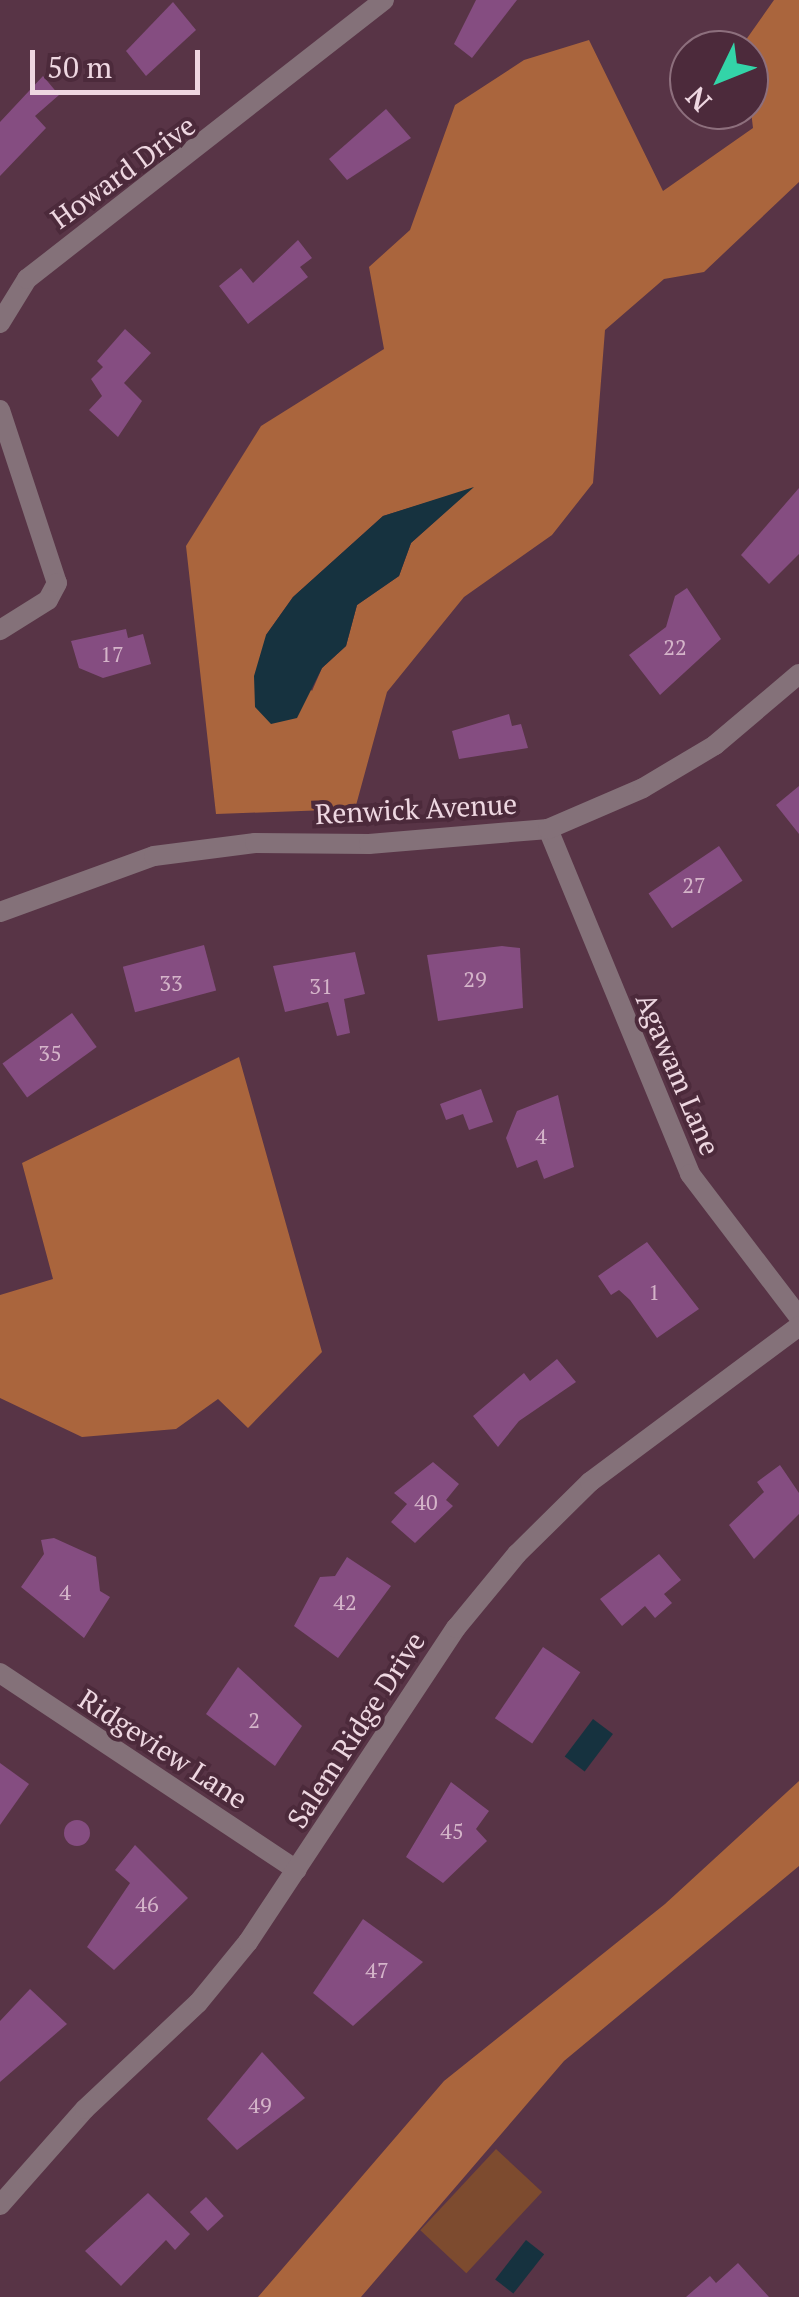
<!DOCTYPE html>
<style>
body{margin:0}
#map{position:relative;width:799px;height:2297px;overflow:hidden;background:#583446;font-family:"PT Serif",serif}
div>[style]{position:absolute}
.green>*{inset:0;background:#7d4b2f;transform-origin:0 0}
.forest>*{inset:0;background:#aa653d}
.water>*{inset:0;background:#16323f;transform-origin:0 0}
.building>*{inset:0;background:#854d81;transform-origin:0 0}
.round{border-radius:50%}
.street>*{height:20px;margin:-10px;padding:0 10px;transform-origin:10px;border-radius:10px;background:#847179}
span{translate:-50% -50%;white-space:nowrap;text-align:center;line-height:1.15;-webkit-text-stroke:8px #4c2a3b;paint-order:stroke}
.number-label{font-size:22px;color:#d4b4c9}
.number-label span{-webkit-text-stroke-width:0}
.street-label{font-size:28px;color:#eed7e1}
.north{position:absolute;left:669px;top:30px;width:100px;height:100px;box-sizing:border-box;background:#4c2a3b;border:2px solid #8d6f7d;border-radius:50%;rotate:227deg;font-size:28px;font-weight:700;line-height:40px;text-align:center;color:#eed7e1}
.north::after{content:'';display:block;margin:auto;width:35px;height:45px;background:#33d4a8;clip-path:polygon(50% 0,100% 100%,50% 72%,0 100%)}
.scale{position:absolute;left:30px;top:50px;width:170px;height:45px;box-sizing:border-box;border:5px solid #eed7e1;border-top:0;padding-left:12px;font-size:30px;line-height:35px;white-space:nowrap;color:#eed7e1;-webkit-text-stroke:8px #4c2a3b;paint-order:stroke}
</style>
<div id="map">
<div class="green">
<i style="left:496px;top:2149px;width:63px;height:111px;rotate:43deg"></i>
</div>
<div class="forest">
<i style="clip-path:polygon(evenodd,774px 0,799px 0,799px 182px,704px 272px,664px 279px,605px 330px,593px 483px,552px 535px,464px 597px,387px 692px,355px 809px,216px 814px,186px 546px,261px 426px,384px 349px,369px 267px,410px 230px,455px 105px,524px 60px,589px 40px,663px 191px,753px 128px,743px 44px,774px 0,471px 489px,411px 543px,399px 576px,357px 605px,346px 646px,322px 668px,312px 691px,266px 635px,293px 597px,383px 516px,471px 489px)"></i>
<i style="clip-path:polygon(239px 1057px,322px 1352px,248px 1428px,218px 1399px,176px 1429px,82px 1437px,0 1398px,0 1295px,53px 1279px,22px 1163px)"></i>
<i style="clip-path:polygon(799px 1781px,799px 1866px,564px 2061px,361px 2297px,258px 2297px,444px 2081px,665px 1904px)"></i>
</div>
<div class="water">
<i style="clip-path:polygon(474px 487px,411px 543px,399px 576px,357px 605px,346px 646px,322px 668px,297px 718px,271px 724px,255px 707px,254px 676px,266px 635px,293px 597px,383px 516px)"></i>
<i style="left:593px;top:1719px;width:25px;height:47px;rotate:37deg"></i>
<i style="left:526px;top:2240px;width:23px;height:50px;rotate:38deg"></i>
</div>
<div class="building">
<i style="clip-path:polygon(476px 0,517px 0,472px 58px,454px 44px)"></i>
<i style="clip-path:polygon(173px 2px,196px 30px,146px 76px,126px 51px)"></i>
<i style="clip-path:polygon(43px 76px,59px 95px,35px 116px,46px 128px,0 176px,0 122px)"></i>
<i style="clip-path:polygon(386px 109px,411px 138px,347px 180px,329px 159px)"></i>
<i style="clip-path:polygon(298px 240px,312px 258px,300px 267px,308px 277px,248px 324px,219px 286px,241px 268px,253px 283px)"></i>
<i style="clip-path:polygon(125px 329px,151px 353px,124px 383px,142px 401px,118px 437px,89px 410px,102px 396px,91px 379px,103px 367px,97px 361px)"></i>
<i style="clip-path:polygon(799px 488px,799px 554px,769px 584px,741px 555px)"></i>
<i style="clip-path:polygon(687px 588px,721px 639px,660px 695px,629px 655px,666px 627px,675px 596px)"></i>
<i style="clip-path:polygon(126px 629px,128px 638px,143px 634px,151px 664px,103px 678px,79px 668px,71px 641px)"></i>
<i style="clip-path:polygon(509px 714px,512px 726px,521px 724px,528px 748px,459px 759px,452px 731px)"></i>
<i style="clip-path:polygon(799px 786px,799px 834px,776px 805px)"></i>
<i style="left:719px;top:846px;width:42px;height:85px;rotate:56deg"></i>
<i style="left:204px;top:945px;width:47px;height:84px;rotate:75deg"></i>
<i style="clip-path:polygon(502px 946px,520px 948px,523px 1008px,438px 1021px,427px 955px)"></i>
<i style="clip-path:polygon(355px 952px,365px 994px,344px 999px,350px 1033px,337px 1036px,328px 1002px,285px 1012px,273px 966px)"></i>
<i style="left:72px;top:1013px;width:42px;height:86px;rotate:54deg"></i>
<i style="clip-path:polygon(481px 1089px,493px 1122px,469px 1130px,463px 1114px,446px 1120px,440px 1104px)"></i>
<i style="clip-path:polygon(558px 1095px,574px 1167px,544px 1179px,537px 1160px,517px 1168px,506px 1138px,517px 1111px)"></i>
<i style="clip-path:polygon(647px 1242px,699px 1309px,657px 1338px,630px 1300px,619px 1290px,611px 1295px,598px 1276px)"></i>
<i style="clip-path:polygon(557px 1359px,576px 1382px,519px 1421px,498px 1447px,473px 1416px,524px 1373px,530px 1381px)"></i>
<i style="clip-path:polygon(433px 1462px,459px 1484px,446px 1500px,453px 1506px,415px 1543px,391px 1522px,407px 1504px,394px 1493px)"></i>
<i style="clip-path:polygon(780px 1465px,799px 1493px,799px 1514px,754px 1559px,729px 1525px,764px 1492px,757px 1482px)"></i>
<i style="clip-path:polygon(54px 1538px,96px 1557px,100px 1591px,110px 1597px,84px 1638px,21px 1587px,44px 1554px,41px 1540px)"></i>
<i style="clip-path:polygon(659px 1554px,681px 1580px,664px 1594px,672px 1603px,655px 1618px,645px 1606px,622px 1626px,600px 1599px)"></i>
<i style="clip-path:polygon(347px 1557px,391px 1586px,338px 1658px,294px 1626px,320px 1577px,335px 1576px)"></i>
<i style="left:543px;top:1647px;width:45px;height:86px;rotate:34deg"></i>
<i style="clip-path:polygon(238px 1667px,302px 1726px,275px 1766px,206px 1714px)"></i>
<i style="clip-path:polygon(0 1763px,29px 1784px,0 1825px)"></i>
<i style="clip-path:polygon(451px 1782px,489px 1811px,476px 1829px,487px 1841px,443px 1883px,406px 1857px)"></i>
<i class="round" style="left:64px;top:1820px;width:26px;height:26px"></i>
<i style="clip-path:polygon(135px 1845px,188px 1898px,114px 1970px,87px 1947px,130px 1883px,115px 1870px)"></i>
<i style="clip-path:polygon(363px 1919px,423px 1962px,353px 2026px,313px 1993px)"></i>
<i style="clip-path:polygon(30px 1989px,67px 2024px,0 2082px,0 2021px)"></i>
<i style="clip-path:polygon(262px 2052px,305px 2098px,237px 2150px,207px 2119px)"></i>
<i style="clip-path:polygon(148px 2193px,190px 2234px,175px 2250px,166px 2240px,121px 2286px,85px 2251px)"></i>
<i style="left:206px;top:2197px;width:26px;height:22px;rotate:47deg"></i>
<i style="clip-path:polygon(738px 2263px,769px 2297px,686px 2297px,710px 2276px,716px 2283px)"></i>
</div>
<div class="street">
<i style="left:0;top:323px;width:52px;rotate:-58.5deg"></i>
<i style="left:27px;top:279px;width:453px;rotate:-38deg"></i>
<i style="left:0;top:410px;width:182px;rotate:71.8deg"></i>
<i style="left:57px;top:583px;width:19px;rotate:118deg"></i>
<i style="left:48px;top:600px;width:57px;rotate:148deg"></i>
<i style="left:548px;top:829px;width:373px;rotate:67.6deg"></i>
<i style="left:690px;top:1174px;width:180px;rotate:52.7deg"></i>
<i style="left:0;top:912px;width:164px;rotate:-20deg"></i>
<i style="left:154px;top:856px;width:102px;rotate:-7.3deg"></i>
<i style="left:255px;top:843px;width:114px;rotate:0.5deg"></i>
<i style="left:369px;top:844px;width:180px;rotate:-4.8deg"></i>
<i style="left:548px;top:829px;width:103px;rotate:-23.3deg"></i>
<i style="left:643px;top:788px;width:84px;rotate:-30.8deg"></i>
<i style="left:715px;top:745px;width:110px;rotate:-40.2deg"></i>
<i style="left:0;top:1673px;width:356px;rotate:33.6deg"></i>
<i style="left:0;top:2205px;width:128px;rotate:-48.5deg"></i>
<i style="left:85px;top:2109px;width:155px;rotate:-43.2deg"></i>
<i style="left:198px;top:2003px;width:79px;rotate:-50.7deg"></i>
<i style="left:248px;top:1942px;width:377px;rotate:-56.5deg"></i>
<i style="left:456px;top:1628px;width:96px;rotate:-50.5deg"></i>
<i style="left:517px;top:1554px;width:103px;rotate:-44.6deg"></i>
<i style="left:590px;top:1482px;width:261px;rotate:-36.7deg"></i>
</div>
<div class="number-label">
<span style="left:675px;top:647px">22</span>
<span style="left:112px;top:654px">17</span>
<span style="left:694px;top:885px">27</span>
<span style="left:475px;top:979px">29</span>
<span style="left:171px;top:983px">33</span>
<span style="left:321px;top:986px">31</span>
<span style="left:50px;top:1053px">35</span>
<span style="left:541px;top:1136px">4</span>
<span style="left:654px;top:1292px">1</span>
<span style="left:426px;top:1502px">40</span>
<span style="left:65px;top:1592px">4</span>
<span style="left:345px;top:1602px">42</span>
<span style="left:254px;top:1720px">2</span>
<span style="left:452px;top:1831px">45</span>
<span style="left:147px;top:1904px">46</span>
<span style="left:377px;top:1970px">47</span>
<span style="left:260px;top:2105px">49</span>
</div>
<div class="street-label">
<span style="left:123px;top:172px;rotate:-36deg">Howard Drive</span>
<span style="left:416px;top:809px;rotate:-3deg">Renwick Avenue</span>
<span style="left:678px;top:1074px;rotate:67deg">Agawam Lane</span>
<span style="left:356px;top:1730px;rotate:-57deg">Salem Ridge Drive</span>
<span style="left:163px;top:1749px;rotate:33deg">Ridgeview Lane</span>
</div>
<div class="north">N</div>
<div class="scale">50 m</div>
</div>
